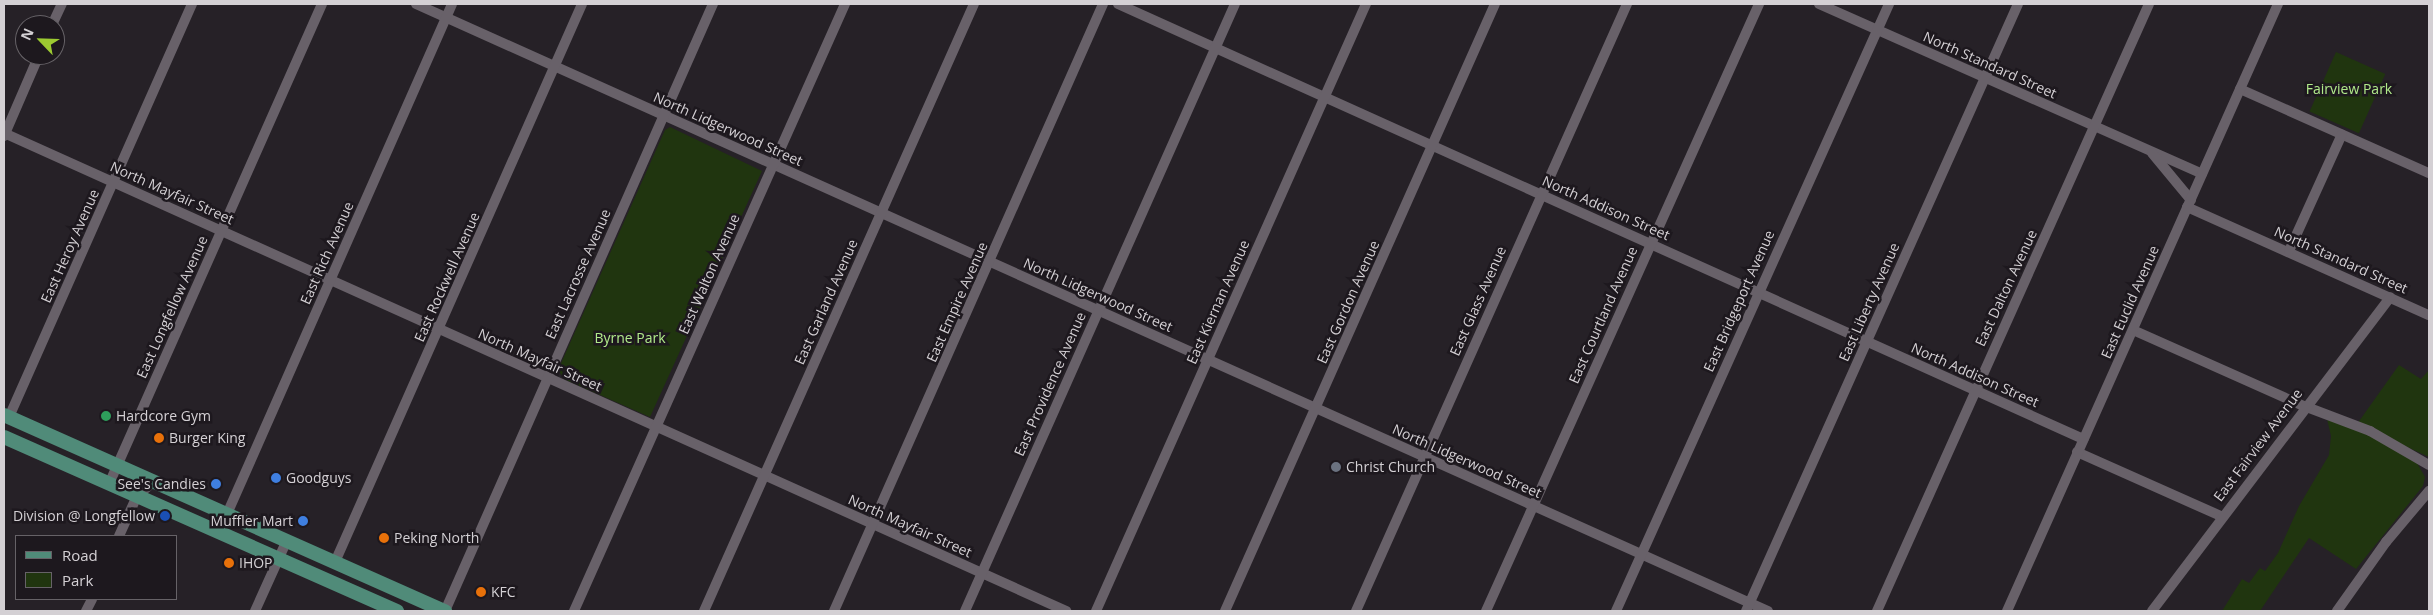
<!DOCTYPE html>
<style>
body{margin:0}
#map{position:relative;width:2433px;height:615px;overflow:hidden;background:#262127;font-family:"Open Sans",sans-serif}
div>[style]{position:absolute}
.green>*{inset:0;background:#20350f;transform-origin:0 0}
.minor>*{height:10px;margin:-5px;padding:0 5px;transform-origin:5px;border-radius:5px;background:#686169}
.major>*{height:14px;margin:-7px;padding:0 7px;transform-origin:7px;border-radius:7px;background:#508b79}
.dots>*{width:14px;height:14px;translate:-50% -50%;box-sizing:border-box;border:2px solid #1d181e;border-radius:50%}
span{translate:-50% -50%;white-space:nowrap;text-align:center;line-height:1.15;-webkit-text-stroke:5px #1d181e;paint-order:stroke}
.street-label{font-size:14px;color:#d4d0d4}
.park-label{font-size:14px;color:#b1ea8b}
.poi-label{font-size:14px;color:#d4d0d4}
.left{translate:0 -50%;text-align:left}
.right{translate:-100% -50%;text-align:right}
.frame{position:absolute;inset:0;border:5px solid #d4d0d4;pointer-events:none}
.legend{position:absolute;left:15px;top:535px;width:162px;height:65px;box-sizing:border-box;background:#1d181e;border:1px solid #666267;margin:0;padding:6px 9px;list-style:none;font-size:15px;color:#d4d0d4}
.legend li{display:flex;align-items:center;gap:10px;height:25px}
.legend b{width:25px;border:1px solid #666267}
.north{position:absolute;left:15px;top:15px;width:50px;height:50px;box-sizing:border-box;background:#1d181e;border:1px solid #666267;border-radius:50%;rotate:294deg;font-size:14px;font-weight:700;line-height:20px;text-align:center;color:#d4d0d4}
.north::after{content:'';display:block;margin:auto;width:18px;height:22px;background:#9cca31;clip-path:polygon(50% 0,100% 100%,50% 72%,0 100%)}
</style>
<div id="map">
<div class="green">
<i style="left:2336px;top:52px;width:54px;height:65px;rotate:24deg"></i>
<i style="clip-path:polygon(670px 127px,762px 171px,650px 417px,564px 379px,558px 370px,665px 130px)"></i>
<i style="clip-path:polygon(2399px 365px,2421px 379px,2429px 370px,2429px 457px,2357px 424px)"></i>
<i style="clip-path:polygon(2327px 419px,2351px 424px,2417px 463px,2425px 477px,2423px 486px,2356px 569px,2309px 538px,2260px 611px,2222px 611px,2242px 579px,2249px 583px,2260px 568px,2265px 571px,2278px 553px,2299px 506px,2329px 455px,2331px 436px)"></i>
</div>
<div class="minor">
<i style="left:416px;top:4px;width:1482px;rotate:24.18deg"></i>
<i style="left:1118px;top:4px;width:1059px;rotate:24.26deg"></i>
<i style="left:1819px;top:4px;width:419px;rotate:23.9deg"></i>
<i style="left:52px;top:25px;width:23px;rotate:-65deg"></i>
<i style="left:2240px;top:89px;width:207px;rotate:24deg"></i>
<i style="left:4px;top:133px;width:1165px;rotate:24.23deg"></i>
<i style="left:4px;top:136px;width:88px;rotate:-66.6deg"></i>
<i style="left:2152px;top:153px;width:61px;rotate:50.3deg"></i>
<i style="left:2187px;top:207px;width:265px;rotate:24.1deg"></i>
<i style="left:2289px;top:251px;width:128px;rotate:-65.6deg"></i>
<i style="left:2133px;top:330px;width:187px;rotate:24deg"></i>
<i style="left:2304px;top:406px;width:71px;rotate:20.7deg"></i>
<i style="left:2370px;top:431px;width:68px;rotate:30deg"></i>
<i style="left:9px;top:417px;width:452px;rotate:-66.1deg"></i>
<i style="left:2077px;top:452px;width:158px;rotate:24deg"></i>
<i style="left:109px;top:484px;width:525px;rotate:-66.07deg"></i>
<i style="left:227px;top:514px;width:557px;rotate:-66.19deg"></i>
<i style="left:119px;top:536px;width:44px;rotate:-65.8deg"></i>
<i style="left:137px;top:496px;width:23px;rotate:-41deg"></i>
<i style="left:335px;top:562px;width:610px;rotate:-66.12deg"></i>
<i style="left:86px;top:611px;width:13px;rotate:-63deg"></i>
<i style="left:255px;top:611px;width:78px;rotate:-65.7deg"></i>
<i style="left:445px;top:611px;width:664px;rotate:-66.18deg"></i>
<i style="left:574px;top:611px;width:665px;rotate:-65.94deg"></i>
<i style="left:704px;top:611px;width:664px;rotate:-66.02deg"></i>
<i style="left:834px;top:611px;width:664px;rotate:-66.1deg"></i>
<i style="left:965px;top:611px;width:664px;rotate:-66.02deg"></i>
<i style="left:1096px;top:611px;width:664px;rotate:-66.02deg"></i>
<i style="left:1225px;top:611px;width:664px;rotate:-66.02deg"></i>
<i style="left:1356px;top:611px;width:665px;rotate:-65.94deg"></i>
<i style="left:1486px;top:611px;width:666px;rotate:-65.78deg"></i>
<i style="left:1616px;top:611px;width:666px;rotate:-65.78deg"></i>
<i style="left:1746px;top:611px;width:665px;rotate:-65.86deg"></i>
<i style="left:1877px;top:611px;width:665px;rotate:-65.86deg"></i>
<i style="left:2007px;top:611px;width:665px;rotate:-65.94deg"></i>
<i style="left:2152px;top:611px;width:394px;rotate:-52.8deg"></i>
<i style="left:2337px;top:611px;width:85px;rotate:-54.6deg"></i>
<i style="left:2386px;top:542px;width:67px;rotate:-49.9deg"></i>
</div>
<div class="major">
<i style="left:4px;top:415px;width:483px;rotate:24deg"></i>
<i style="left:4px;top:437px;width:430px;rotate:23.9deg"></i>
</div>
<div class="dots">
<i style="left:106px;top:416px;background:#2e9e5b"></i>
<i style="left:159px;top:438px;background:#e8710a"></i>
<i style="left:1336px;top:467px;background:#6b7280"></i>
<i style="left:276px;top:478px;background:#3f7fe0"></i>
<i style="left:216px;top:484px;background:#3f7fe0"></i>
<i style="left:165px;top:516px;background:#1a4fb4"></i>
<i style="left:303px;top:521px;background:#3f7fe0"></i>
<i style="left:384px;top:538px;background:#e8710a"></i>
<i style="left:229px;top:563px;background:#e8710a"></i>
<i style="left:481px;top:592px;background:#e8710a"></i>
</div>
<div class="street-label">
<span style="left:1990px;top:65px;rotate:24deg">North Standard Street</span>
<span style="left:728px;top:129px;rotate:24deg">North Lidgerwood Street</span>
<span style="left:172px;top:193px;rotate:24deg">North Mayfair Street</span>
<span style="left:1606px;top:208px;rotate:24deg">North Addison Street</span>
<span style="left:70px;top:246px;rotate:-66deg">East Heroy Avenue</span>
<span style="left:327px;top:253px;rotate:-66deg">East Rich Avenue</span>
<span style="left:2341px;top:260px;rotate:24deg">North Standard Street</span>
<span style="left:578px;top:274px;rotate:-66deg">East Lacrosse Avenue</span>
<span style="left:709px;top:274px;rotate:-66deg">East Walton Avenue</span>
<span style="left:447px;top:277px;rotate:-66deg">East Rockwell Avenue</span>
<span style="left:2006px;top:288px;rotate:-65deg">East Dalton Avenue</span>
<span style="left:1098px;top:295px;rotate:24deg">North Lidgerwood Street</span>
<span style="left:1478px;top:301px;rotate:-66deg">East Glass Avenue</span>
<span style="left:1739px;top:301px;rotate:-66deg">East Bridgeport Avenue</span>
<span style="left:826px;top:302px;rotate:-66deg">East Garland Avenue</span>
<span style="left:957px;top:302px;rotate:-66deg">East Empire Avenue</span>
<span style="left:1218px;top:302px;rotate:-66deg">East Kiernan Avenue</span>
<span style="left:1348px;top:302px;rotate:-66deg">East Gordon Avenue</span>
<span style="left:1869px;top:302px;rotate:-66deg">East Liberty Avenue</span>
<span style="left:2130px;top:302px;rotate:-66deg">East Euclid Avenue</span>
<span style="left:172px;top:307px;rotate:-66deg">East Longfellow Avenue</span>
<span style="left:1603px;top:315px;rotate:-66deg">East Courtland Avenue</span>
<span style="left:540px;top:360px;rotate:24deg">North Mayfair Street</span>
<span style="left:1975px;top:375px;rotate:24deg">North Addison Street</span>
<span style="left:1050px;top:384px;rotate:-66deg">East Providence Avenue</span>
<span style="left:2258px;top:445px;rotate:-53deg">East Fairview Avenue</span>
<span style="left:1467px;top:461px;rotate:24deg">North Lidgerwood Street</span>
<span style="left:910px;top:526px;rotate:24deg">North Mayfair Street</span>
</div>
<div class="park-label">
<span style="left:2349px;top:89px">Fairview Park</span>
<span style="left:630px;top:338px">Byrne Park</span>
</div>
<div class="poi-label">
<span class="left" style="left:116px;top:416px">Hardcore Gym</span>
<span class="left" style="left:169px;top:438px">Burger King</span>
<span class="left" style="left:1346px;top:467px">Christ Church</span>
<span class="left" style="left:286px;top:478px">Goodguys</span>
<span class="right" style="left:206px;top:484px">See's Candies</span>
<span class="right" style="left:155px;top:516px">Division @ Longfellow</span>
<span class="right" style="left:293px;top:521px">Muffler Mart</span>
<span class="left" style="left:394px;top:538px">Peking North</span>
<span class="left" style="left:239px;top:563px">IHOP</span>
<span class="left" style="left:491px;top:592px">KFC</span>
</div>
<div class="frame"></div>
<ul class="legend">
<li><b style="height:6px;background:#508b79"></b>Road</li>
<li><b style="height:14px;background:#20350f"></b>Park</li>
</ul>
<div class="north">N</div>
</div>
